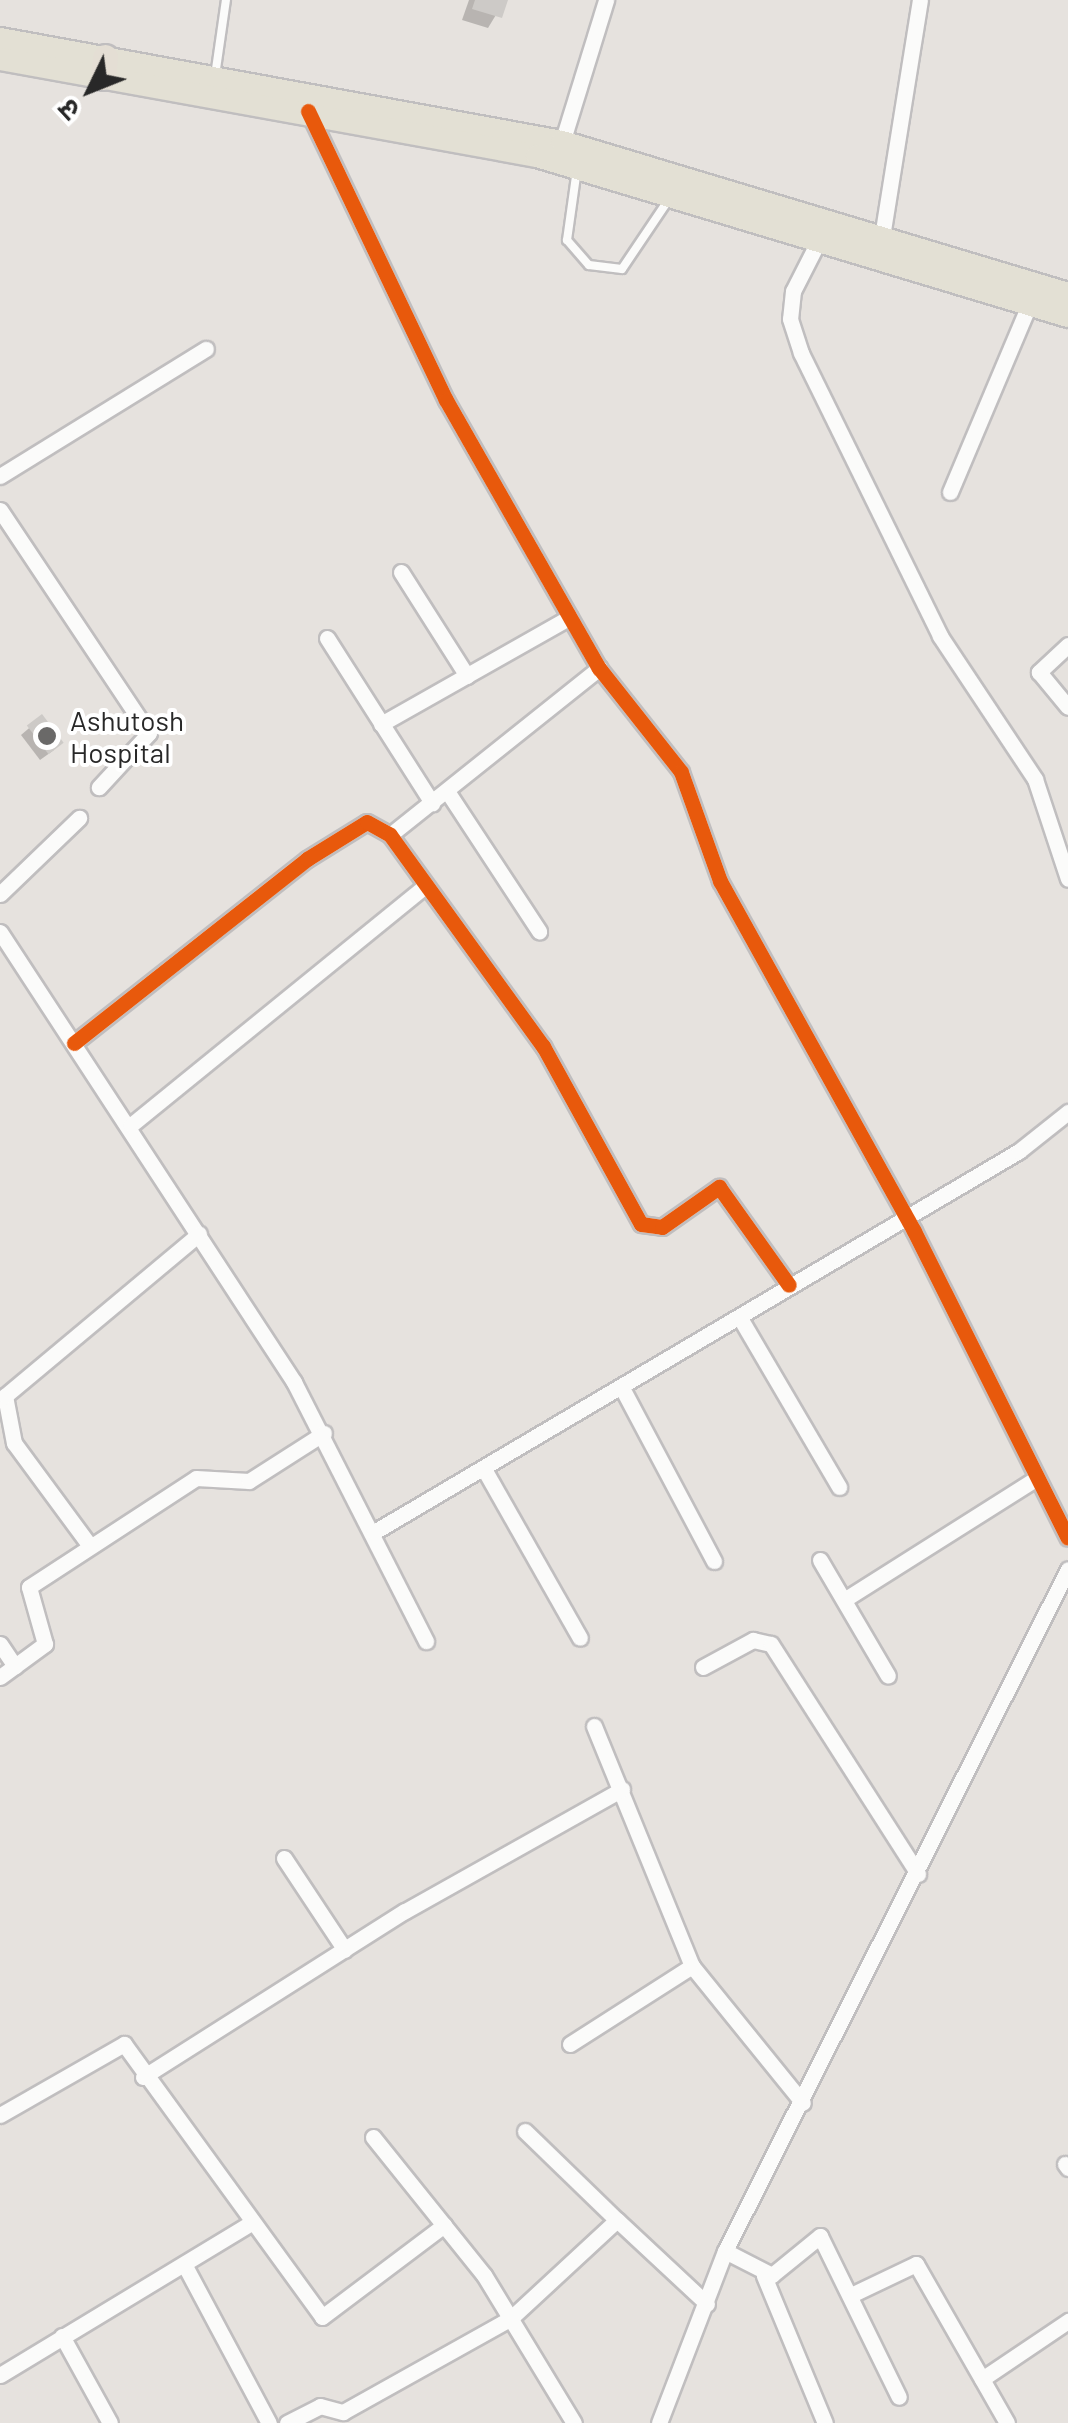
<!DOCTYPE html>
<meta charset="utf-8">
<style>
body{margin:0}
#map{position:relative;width:1068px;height:2423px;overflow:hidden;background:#e6e2de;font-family:Barlow,"Noto Sans Devanagari",sans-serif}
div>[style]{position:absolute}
.shadow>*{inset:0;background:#0003}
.building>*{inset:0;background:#cdcac7;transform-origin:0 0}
.roads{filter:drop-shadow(2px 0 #c0bebf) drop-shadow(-2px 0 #c0bebf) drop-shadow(0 2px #c0bebf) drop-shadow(0 -2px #c0bebf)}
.service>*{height:8px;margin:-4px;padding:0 4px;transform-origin:4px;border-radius:4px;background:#fbfbfa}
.minor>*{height:15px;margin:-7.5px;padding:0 7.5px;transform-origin:7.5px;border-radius:7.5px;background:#fbfbfa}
.primary>*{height:22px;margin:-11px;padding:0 11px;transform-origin:11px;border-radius:11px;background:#e3e0d4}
.trunk>*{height:25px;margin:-12.5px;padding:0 12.5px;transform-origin:12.5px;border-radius:12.5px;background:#e4ded4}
.cycleway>*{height:15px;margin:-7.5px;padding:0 7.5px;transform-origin:7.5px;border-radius:7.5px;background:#e8590c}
.dots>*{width:28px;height:28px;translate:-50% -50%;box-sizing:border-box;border:5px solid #fff;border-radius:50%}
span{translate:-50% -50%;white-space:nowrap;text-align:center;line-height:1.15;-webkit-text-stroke:8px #fff;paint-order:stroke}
.poi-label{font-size:28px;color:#282828}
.left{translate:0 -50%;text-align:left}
.north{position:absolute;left:40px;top:40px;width:100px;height:100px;-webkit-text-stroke:8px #fff;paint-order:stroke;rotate:227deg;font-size:28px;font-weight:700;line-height:40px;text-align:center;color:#282828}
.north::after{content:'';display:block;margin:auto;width:35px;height:45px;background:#282828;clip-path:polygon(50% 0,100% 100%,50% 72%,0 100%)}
</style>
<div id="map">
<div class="shadow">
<i style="clip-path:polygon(469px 0,505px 0,488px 28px,462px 20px)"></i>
<i style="clip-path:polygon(41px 718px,54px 750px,40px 760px,21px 735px)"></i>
</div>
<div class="building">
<i style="clip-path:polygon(475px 0,508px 0,502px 18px,472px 9px)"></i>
<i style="left:42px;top:714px;width:36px;height:19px;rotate:53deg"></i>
</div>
<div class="roads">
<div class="service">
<i style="left:215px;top:76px;width:77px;rotate:-81.8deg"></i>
<i style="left:577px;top:169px;width:72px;rotate:98deg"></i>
<i style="left:567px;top:240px;width:33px;rotate:49deg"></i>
<i style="left:589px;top:265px;width:33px;rotate:7deg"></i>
<i style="left:622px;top:269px;width:84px;rotate:-56.1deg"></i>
</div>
<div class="minor">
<i style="left:308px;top:111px;width:320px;rotate:64.5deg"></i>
<i style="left:446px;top:400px;width:309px;rotate:60.3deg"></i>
<i style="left:599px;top:668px;width:132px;rotate:51.7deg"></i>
<i style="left:681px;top:772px;width:116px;rotate:70.3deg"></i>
<i style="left:720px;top:881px;width:400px;rotate:61deg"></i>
<i style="left:914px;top:1231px;width:343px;rotate:63.4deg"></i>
<i style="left:560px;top:149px;width:156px;rotate:-72.8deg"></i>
<i style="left:819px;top:240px;width:57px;rotate:117deg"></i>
<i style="left:793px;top:291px;width:28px;rotate:96deg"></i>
<i style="left:790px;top:319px;width:36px;rotate:72deg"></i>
<i style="left:801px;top:353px;width:315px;rotate:63.8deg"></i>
<i style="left:940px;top:636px;width:172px;rotate:56.4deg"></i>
<i style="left:1035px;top:779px;width:105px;rotate:71.7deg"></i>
<i style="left:881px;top:243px;width:246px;rotate:-80.9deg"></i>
<i style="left:0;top:476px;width:242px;rotate:-31.7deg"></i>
<i style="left:950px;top:492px;width:205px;rotate:-67.1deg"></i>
<i style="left:0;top:510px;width:268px;rotate:56.3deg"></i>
<i style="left:149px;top:733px;width:74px;rotate:132.8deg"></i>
<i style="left:401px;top:572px;width:123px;rotate:57.6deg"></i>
<i style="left:327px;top:638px;width:196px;rotate:57.5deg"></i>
<i style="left:1068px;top:645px;width:40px;rotate:137deg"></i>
<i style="left:1039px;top:672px;width:45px;rotate:50.4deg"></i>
<i style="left:381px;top:724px;width:217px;rotate:-29.5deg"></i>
<i style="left:447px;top:791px;width:168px;rotate:56.7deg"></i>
<i style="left:390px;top:835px;width:268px;rotate:-38.6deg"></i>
<i style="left:0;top:894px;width:110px;rotate:-43.9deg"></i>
<i style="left:0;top:932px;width:538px;rotate:56.84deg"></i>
<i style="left:294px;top:1382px;width:291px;rotate:63deg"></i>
<i style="left:74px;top:1043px;width:297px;rotate:-38.3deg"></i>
<i style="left:307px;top:859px;width:70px;rotate:-31.7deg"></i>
<i style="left:367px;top:822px;width:26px;rotate:29deg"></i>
<i style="left:390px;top:835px;width:261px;rotate:54.1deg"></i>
<i style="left:543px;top:1046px;width:203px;rotate:61.2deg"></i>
<i style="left:641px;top:1224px;width:21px;rotate:8deg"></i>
<i style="left:662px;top:1227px;width:70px;rotate:-35.1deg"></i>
<i style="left:719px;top:1187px;width:120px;rotate:54.5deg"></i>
<i style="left:131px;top:1125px;width:377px;rotate:-39.1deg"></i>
<i style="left:740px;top:1318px;width:196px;rotate:59.6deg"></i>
<i style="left:622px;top:1388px;width:196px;rotate:62deg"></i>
<i style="left:484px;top:1469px;width:194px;rotate:60.4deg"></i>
<i style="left:374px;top:1532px;width:749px;rotate:-30.57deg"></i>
<i style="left:1019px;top:1151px;width:63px;rotate:-38.5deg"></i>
<i style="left:90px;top:1546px;width:128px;rotate:-126.4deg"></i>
<i style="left:14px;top:1443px;width:48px;rotate:-100.8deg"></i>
<i style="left:5px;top:1396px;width:253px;rotate:-39.9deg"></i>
<i style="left:820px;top:1560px;width:134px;rotate:59.6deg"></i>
<i style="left:847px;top:1598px;width:222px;rotate:-32.3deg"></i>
<i style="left:0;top:1644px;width:27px;rotate:56deg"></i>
<i style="left:703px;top:1667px;width:57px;rotate:-28.4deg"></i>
<i style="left:753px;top:1640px;width:18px;rotate:13deg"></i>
<i style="left:771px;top:1644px;width:273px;rotate:57.4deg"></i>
<i style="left:0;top:1677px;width:56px;rotate:-36.3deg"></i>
<i style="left:45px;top:1644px;width:59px;rotate:-105.7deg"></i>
<i style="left:29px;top:1587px;width:199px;rotate:-33.1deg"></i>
<i style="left:196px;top:1478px;width:53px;rotate:3.2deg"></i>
<i style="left:249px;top:1481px;width:89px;rotate:-32.6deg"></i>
<i style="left:594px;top:1726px;width:259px;rotate:67.8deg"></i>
<i style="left:692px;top:1966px;width:176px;rotate:51deg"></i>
<i style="left:284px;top:1858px;width:110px;rotate:56.5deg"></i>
<i style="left:570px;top:2044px;width:145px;rotate:-32.6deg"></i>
<i style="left:143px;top:2077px;width:310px;rotate:-32.4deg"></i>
<i style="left:405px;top:1911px;width:249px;rotate:-29.3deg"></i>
<i style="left:0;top:2115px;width:143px;rotate:-29.8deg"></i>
<i style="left:124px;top:2044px;width:337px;rotate:54deg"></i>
<i style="left:322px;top:2317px;width:153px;rotate:-37deg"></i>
<i style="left:525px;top:2131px;width:128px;rotate:44.1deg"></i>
<i style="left:373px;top:2137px;width:177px;rotate:51.2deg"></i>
<i style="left:484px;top:2275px;width:173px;rotate:58.7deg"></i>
<i style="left:1065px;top:2164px;width:5px;rotate:53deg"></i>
<i style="left:725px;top:2251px;width:53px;rotate:27.1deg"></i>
<i style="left:772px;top:2275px;width:62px;rotate:-39.1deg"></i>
<i style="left:820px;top:2236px;width:179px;rotate:63.9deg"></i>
<i style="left:184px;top:2264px;width:180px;rotate:61.9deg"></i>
<i style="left:764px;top:2276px;width:159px;rotate:67.5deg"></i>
<i style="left:851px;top:2295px;width:72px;rotate:-25.5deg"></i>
<i style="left:916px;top:2264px;width:183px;rotate:60.2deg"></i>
<i style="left:62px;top:2336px;width:99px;rotate:61.1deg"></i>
<i style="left:0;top:2375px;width:290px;rotate:-31.2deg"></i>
<i style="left:982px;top:2379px;width:104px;rotate:-34deg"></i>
<i style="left:287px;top:2423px;width:37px;rotate:-27deg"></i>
<i style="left:320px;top:2406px;width:24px;rotate:15deg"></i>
<i style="left:343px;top:2412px;width:193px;rotate:-29.2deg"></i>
<i style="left:511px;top:2318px;width:144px;rotate:-42.8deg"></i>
<i style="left:617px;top:2220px;width:123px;rotate:43deg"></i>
<i style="left:659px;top:2423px;width:184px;rotate:-69deg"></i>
<i style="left:725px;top:2251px;width:763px;rotate:-63.3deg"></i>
</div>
<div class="primary">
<i style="left:0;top:39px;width:571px;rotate:10.39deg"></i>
<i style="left:562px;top:142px;width:528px;rotate:16.72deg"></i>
<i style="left:0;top:59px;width:546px;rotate:10.24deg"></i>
<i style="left:537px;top:156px;width:555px;rotate:16.77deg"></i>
</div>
<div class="trunk">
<i style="left:103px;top:77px;width:20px;rotate:-84deg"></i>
</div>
</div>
<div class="cycleway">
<i style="left:308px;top:111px;width:320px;rotate:64.5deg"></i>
<i style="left:446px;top:400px;width:309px;rotate:60.3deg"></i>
<i style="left:599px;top:668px;width:132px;rotate:51.7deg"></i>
<i style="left:681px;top:772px;width:116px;rotate:70.3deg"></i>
<i style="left:720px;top:881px;width:400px;rotate:61deg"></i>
<i style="left:914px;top:1231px;width:343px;rotate:63.4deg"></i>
<i style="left:74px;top:1043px;width:297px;rotate:-38.3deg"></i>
<i style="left:307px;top:859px;width:70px;rotate:-31.7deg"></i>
<i style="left:367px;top:822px;width:26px;rotate:29deg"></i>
<i style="left:390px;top:835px;width:261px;rotate:54.1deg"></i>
<i style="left:543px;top:1046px;width:203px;rotate:61.2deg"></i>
<i style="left:641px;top:1224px;width:21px;rotate:8deg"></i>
<i style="left:662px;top:1227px;width:70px;rotate:-35.1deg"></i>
<i style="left:719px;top:1187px;width:120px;rotate:54.5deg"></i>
</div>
<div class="dots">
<i style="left:47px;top:736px;background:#6a6968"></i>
</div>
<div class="poi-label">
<span class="left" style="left:70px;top:736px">Ashutosh<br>Hospital</span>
</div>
<div class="north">उ</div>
</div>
